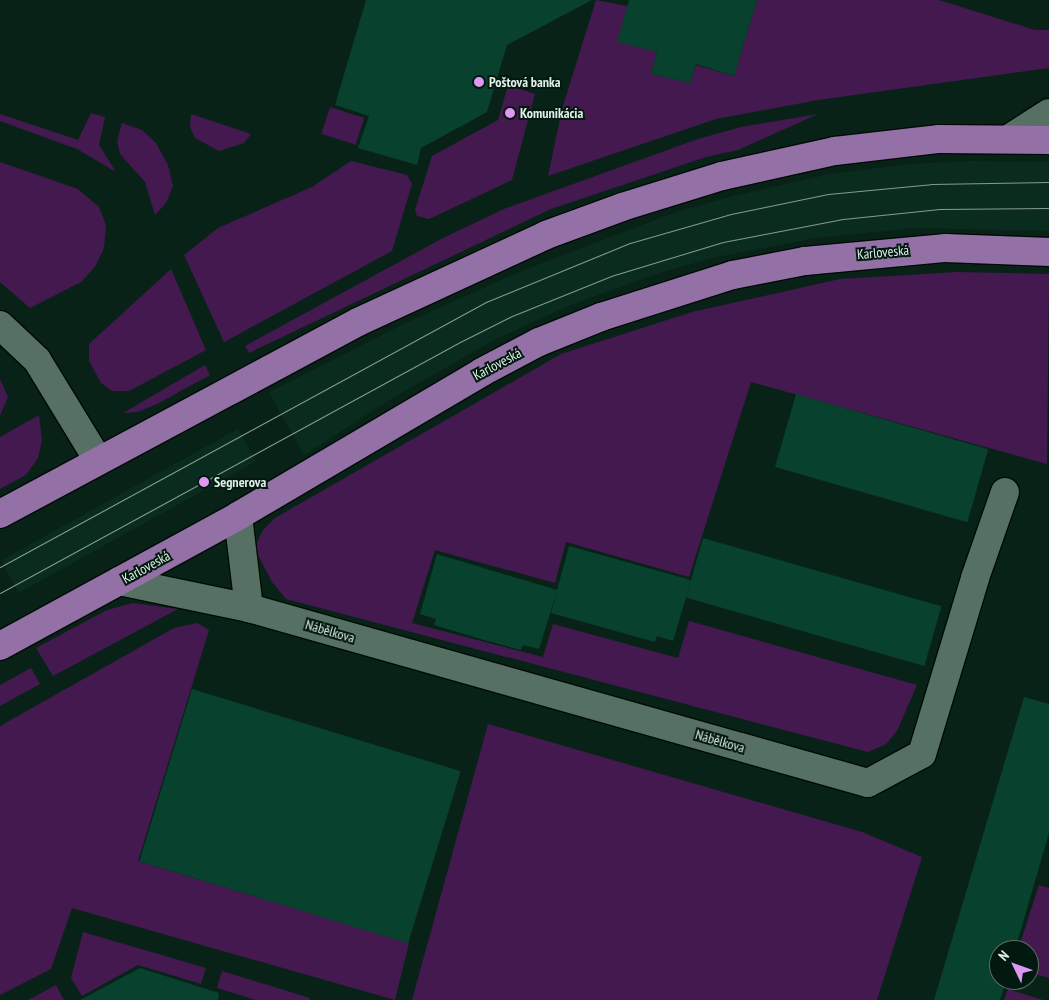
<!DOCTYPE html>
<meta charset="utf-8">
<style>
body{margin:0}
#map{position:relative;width:1049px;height:1000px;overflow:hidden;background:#092218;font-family:"PT Sans Narrow",sans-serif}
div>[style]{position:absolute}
.built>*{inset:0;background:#0a2c1f;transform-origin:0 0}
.green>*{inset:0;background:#43194f;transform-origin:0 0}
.building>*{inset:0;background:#08412d;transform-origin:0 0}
.roads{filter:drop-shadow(1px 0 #000b04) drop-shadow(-1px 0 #000b04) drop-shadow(0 1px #000b04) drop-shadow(0 -1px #000b04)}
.minor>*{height:28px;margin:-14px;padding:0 14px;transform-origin:14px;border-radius:14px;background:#567063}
.major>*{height:28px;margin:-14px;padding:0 14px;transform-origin:14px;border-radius:14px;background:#9370a6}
.tram>*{height:1px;margin:-0.5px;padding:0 0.5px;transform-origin:0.5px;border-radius:0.5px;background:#879a92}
.dots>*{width:14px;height:14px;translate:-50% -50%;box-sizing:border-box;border:2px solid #02190f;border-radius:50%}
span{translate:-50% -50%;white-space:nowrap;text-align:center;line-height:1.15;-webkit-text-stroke:4px #02190f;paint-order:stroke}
.poi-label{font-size:14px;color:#e1efe8;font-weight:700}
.left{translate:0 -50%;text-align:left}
.street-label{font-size:14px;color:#e1efe8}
.north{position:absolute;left:989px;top:940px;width:50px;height:50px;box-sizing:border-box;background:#02190f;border:1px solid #5b6f66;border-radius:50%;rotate:312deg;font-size:14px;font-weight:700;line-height:20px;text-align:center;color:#e1efe8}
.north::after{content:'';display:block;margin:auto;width:18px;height:22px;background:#de98f2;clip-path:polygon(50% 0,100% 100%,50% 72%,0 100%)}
</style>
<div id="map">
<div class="built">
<i style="clip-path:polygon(969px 161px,1049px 162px,1049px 231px,913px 228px,816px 238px,712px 258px,662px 272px,570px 305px,496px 339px,391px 399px,304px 455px,269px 392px,404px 324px,519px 272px,671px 214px,729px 197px,830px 174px,910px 164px)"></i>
<i style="left:238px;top:429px;width:37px;height:271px;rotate:61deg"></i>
</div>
<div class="green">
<i style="clip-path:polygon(596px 0,627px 6px,657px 52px,651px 74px,690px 83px,696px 65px,734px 76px,757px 0,939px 0,1035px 30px,1049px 30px,1049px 68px,818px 100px,716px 119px,548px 176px,562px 109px)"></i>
<i style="clip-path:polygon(508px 85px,535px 94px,512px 180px,429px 219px,417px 216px,415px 210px,432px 156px,498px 120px)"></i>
<i style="left:330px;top:107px;width:36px;height:28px;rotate:18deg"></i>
<i style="clip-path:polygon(91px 113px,105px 117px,99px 145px,116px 172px,77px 149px,0 121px,0 114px,78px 140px)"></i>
<i style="clip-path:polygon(191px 114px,251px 134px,244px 143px,219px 151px,195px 138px,190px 127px)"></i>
<i style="clip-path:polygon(818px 114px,738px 150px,706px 157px,551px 209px,249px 353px,245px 346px,443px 238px,504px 209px,698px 139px,741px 127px)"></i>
<i style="clip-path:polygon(122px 123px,142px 130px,156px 143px,168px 165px,173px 186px,166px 203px,155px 215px,145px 182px,120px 154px,117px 141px)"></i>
<i style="clip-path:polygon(351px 161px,407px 175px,412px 184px,392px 251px,224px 342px,184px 255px,218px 228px,312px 187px)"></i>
<i style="clip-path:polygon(0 162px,78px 189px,99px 207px,106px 225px,104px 248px,95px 267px,81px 282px,30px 308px,0 282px)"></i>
<i style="clip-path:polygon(171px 269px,206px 350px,129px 391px,112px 391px,101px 383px,89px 361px,89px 344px)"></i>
<i style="clip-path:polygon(957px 272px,1049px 274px,1047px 464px,751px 382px,689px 577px,566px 542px,555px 583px,435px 550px,412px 623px,543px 657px,553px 624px,678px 658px,689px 621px,917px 685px,897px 731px,886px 744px,868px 752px,286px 599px,272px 582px,257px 553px,257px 542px,263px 530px,275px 518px,561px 354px,692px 312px,840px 279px)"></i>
<i style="clip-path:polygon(205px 365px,210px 375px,157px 404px,138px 412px,123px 413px)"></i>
<i style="clip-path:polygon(0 379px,8px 397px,0 416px)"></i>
<i style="clip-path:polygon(39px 415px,42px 440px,38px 458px,26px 475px,0 489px,0 437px)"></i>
<i style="clip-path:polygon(133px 603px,178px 609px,53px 676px,36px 648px,107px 610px)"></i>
<i style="clip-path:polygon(197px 623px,209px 630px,138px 861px,409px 943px,395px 1000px,72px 908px,51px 969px,0 995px,0 726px,174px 628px)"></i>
<i style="clip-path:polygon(31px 668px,40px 684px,0 706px,0 685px)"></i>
<i style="clip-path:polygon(488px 724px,862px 832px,922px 857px,877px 1000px,412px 1000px)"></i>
<i style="clip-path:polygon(1039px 885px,1049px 888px,1049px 978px,1029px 972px,1029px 950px,1018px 950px)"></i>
<i style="clip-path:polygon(83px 932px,206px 968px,201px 984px,138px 965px,82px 996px,71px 978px)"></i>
<i style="clip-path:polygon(222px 971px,310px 998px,309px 1000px,256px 1000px,217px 988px)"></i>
<i style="clip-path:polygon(56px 985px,64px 1000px,28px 1000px)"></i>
<i style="clip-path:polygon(1008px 989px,1043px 1000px,1004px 1000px)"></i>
</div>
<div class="building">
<i style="clip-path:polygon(366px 0,592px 0,507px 45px,487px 112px,421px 148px,417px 165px,358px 148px,369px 116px,335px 105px)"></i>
<i style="clip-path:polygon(629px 0,757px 0,734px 76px,696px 64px,690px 83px,651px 74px,657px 52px,617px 42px)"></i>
<i style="left:796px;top:394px;width:200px;height:76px;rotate:16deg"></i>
<i style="left:703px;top:538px;width:248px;height:62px;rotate:16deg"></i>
<i style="clip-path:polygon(569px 546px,691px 580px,673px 641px,657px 636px,655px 642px,551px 613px,557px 591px,539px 649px,523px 645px,521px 650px,484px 640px,434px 625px,436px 619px,420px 614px,437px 554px,557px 590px)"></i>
<i style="left:192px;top:689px;width:281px;height:180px;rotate:17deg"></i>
<i style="clip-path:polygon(1024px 697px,1049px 704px,1049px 833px,1015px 950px,999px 950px,999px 980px,1006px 980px,1000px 1000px,934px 1000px)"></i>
<i style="clip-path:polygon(140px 968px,219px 993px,218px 1000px,80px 1000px)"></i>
</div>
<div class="roads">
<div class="minor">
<i style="left:1010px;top:138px;width:46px;rotate:-32.7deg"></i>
<i style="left:0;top:325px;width:51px;rotate:43.4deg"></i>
<i style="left:37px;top:360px;width:117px;rotate:58.6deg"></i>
<i style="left:238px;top:516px;width:93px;rotate:83.2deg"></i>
<i style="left:119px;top:581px;width:133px;rotate:11.7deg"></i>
<i style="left:249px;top:608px;width:643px;rotate:15.79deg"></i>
<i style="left:868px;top:783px;width:61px;rotate:-28.2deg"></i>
<i style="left:922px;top:754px;width:184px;rotate:-73.2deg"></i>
<i style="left:975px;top:578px;width:91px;rotate:-70.8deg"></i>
</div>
<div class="major">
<i style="left:0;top:514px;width:406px;rotate:-28.2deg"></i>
<i style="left:358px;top:322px;width:207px;rotate:-24.8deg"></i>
<i style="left:546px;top:235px;width:81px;rotate:-20.2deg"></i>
<i style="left:622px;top:207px;width:105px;rotate:-17.2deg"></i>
<i style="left:722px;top:176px;width:116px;rotate:-12.5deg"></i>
<i style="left:835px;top:151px;width:105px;rotate:-6.6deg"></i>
<i style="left:939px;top:139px;width:110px;rotate:0.5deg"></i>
<i style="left:0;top:646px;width:271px;rotate:-28.6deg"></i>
<i style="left:238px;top:516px;width:283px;rotate:-30.5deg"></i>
<i style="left:482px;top:372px;width:64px;rotate:-27.8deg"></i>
<i style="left:539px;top:342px;width:67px;rotate:-22deg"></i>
<i style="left:601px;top:317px;width:139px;rotate:-17.7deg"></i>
<i style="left:733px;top:275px;width:73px;rotate:-11deg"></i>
<i style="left:805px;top:261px;width:142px;rotate:-5.3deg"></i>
<i style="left:946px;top:248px;width:103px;rotate:2.2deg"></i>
</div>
</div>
<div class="tram">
<i style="left:0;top:567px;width:554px;rotate:-28.6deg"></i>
<i style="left:486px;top:302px;width:156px;rotate:-22.3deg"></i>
<i style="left:630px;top:243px;width:105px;rotate:-16deg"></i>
<i style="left:731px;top:214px;width:99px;rotate:-11.7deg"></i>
<i style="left:828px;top:194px;width:103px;rotate:-5.5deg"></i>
<i style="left:931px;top:184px;width:118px;rotate:-1deg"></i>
<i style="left:0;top:593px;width:524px;rotate:-28.62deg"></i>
<i style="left:460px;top:342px;width:58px;rotate:-26.6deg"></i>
<i style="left:512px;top:316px;width:107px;rotate:-22deg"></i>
<i style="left:611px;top:276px;width:117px;rotate:-16.9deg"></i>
<i style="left:723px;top:242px;width:122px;rotate:-10.9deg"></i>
<i style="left:843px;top:219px;width:97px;rotate:-5.9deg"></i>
<i style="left:939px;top:209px;width:110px;rotate:-0.5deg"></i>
</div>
<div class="dots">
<i style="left:479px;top:82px;background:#de98f2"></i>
<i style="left:510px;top:113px;background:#de98f2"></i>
<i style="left:204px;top:482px;background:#de98f2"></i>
</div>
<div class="poi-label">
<span class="left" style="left:489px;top:82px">Poštová banka</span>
<span class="left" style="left:520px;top:113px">Komunikácia</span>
<span class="left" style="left:214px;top:482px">Segnerova</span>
</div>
<div class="street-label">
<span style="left:883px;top:252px;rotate:-5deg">Karloveská</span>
<span style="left:497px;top:364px;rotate:-28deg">Karloveská</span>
<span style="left:146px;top:567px;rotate:-29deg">Karloveská</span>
<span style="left:330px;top:631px;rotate:16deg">Nábělkova</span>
<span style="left:720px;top:741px;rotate:16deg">Nábělkova</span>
</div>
<div class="north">N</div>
</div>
